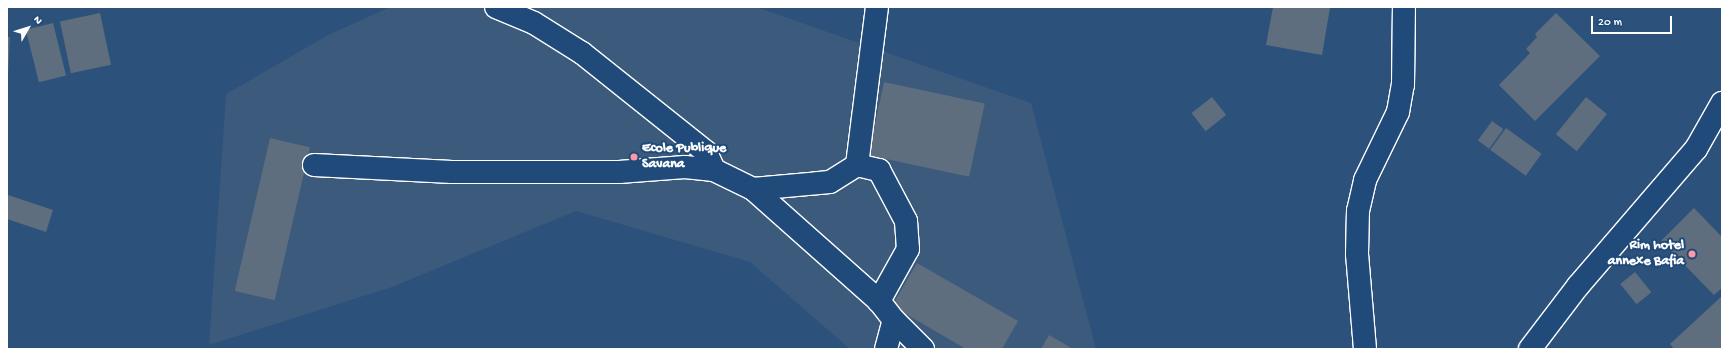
<!DOCTYPE html>
<style>
body{margin:0}
#map{position:relative;width:1729px;height:356px;overflow:hidden;background:#2c517b;font-family:"Gochi Hand",sans-serif}
div>[style]{position:absolute}
.built>*{inset:0;background:#3b5a7c}
.building>*{inset:0;background:#5e6e7e;transform-origin:0 0}
.roads{filter:drop-shadow(1px 0 #fff) drop-shadow(-1px 0 #fff) drop-shadow(0 1px #fff) drop-shadow(0 -1px #fff)}
.minor>*{height:22px;margin:-11px;padding:0 11px;transform-origin:11px;border-radius:11px;background:#1f4a7a}
.dots>*{width:11px;height:11px;translate:-50% -50%;box-sizing:border-box;border:2px solid #1f4a7a;border-radius:50%}
span{translate:-50% -50%;white-space:nowrap;text-align:center;line-height:1.15;-webkit-text-stroke:4px #1f4a7a;paint-order:stroke}
.poi-label{font-size:14px;color:#fff;font-weight:700}
.left{translate:0 -50%;text-align:left}
.right{translate:-100% -50%;text-align:right}
.frame{position:absolute;inset:0;border:8px solid #fff;pointer-events:none}
.north{position:absolute;left:8px;top:8px;width:40px;height:40px;-webkit-text-stroke:3px #1f4a7a;paint-order:stroke;rotate:51deg;font-size:11px;font-weight:700;line-height:16px;text-align:center;color:#fff}
.north::after{content:'';display:block;margin:auto;width:14px;height:18px;background:#fff;clip-path:polygon(50% 0,100% 100%,50% 72%,0 100%)}
.scale{position:absolute;left:1591px;top:16px;width:81px;height:18px;box-sizing:border-box;border:2px solid #fff;border-top:0;padding-left:5px;font-size:12px;line-height:14px;white-space:nowrap;color:#fff;-webkit-text-stroke:3px #1f4a7a;paint-order:stroke}
</style>
<div id="map">
<div class="built">
<i style="clip-path:polygon(390px 7px,756px 7px,1031px 103px,1096px 349px,850px 349px,750px 262px,576px 211px,392px 287px,209px 345px,226px 94px,330px 34px)"></i>
</div>
<div class="building">
<i style="clip-path:polygon(1273px 7px,1330px 8px,1322px 55px,1266px 45px)"></i>
<i style="left:100px;top:13px;width:53px;height:41px;rotate:78deg"></i>
<i style="clip-path:polygon(1556px 13px,1600px 56px,1535px 121px,1499px 85px,1530px 53px,1526px 49px,1537px 37px,1535px 34px)"></i>
<i style="left:53px;top:23px;width:54px;height:28px;rotate:76deg"></i>
<i style="clip-path:polygon(7px 37px,10px 37px,8px 75px,7px 75px)"></i>
<i style="left:884px;top:82px;width:103px;height:75px;rotate:12deg"></i>
<i style="left:1212px;top:97px;width:23px;height:26px;rotate:52deg"></i>
<i style="left:1586px;top:97px;width:27px;height:48px;rotate:39deg"></i>
<i style="left:1492px;top:121px;width:14px;height:24px;rotate:36deg"></i>
<i style="left:1506px;top:128px;width:44px;height:27px;rotate:36deg"></i>
<i style="left:270px;top:138px;width:41px;height:157px;rotate:13deg"></i>
<i style="clip-path:polygon(8px 195px,53px 210px,46px 232px,7px 219px)"></i>
<i style="clip-path:polygon(1694px 208px,1722px 237px,1722px 288px,1714px 295px,1661px 241px)"></i>
<i style="clip-path:polygon(917px 263px,1018px 321px,1002px 349px,966px 349px,892px 306px)"></i>
<i style="left:1635px;top:272px;width:26px;height:19px;rotate:51deg"></i>
<i style="clip-path:polygon(1722px 296px,1722px 349px,1674px 349px,1670px 344px)"></i>
<i style="clip-path:polygon(1049px 335px,1073px 349px,1041px 349px)"></i>
</div>
<div class="roads">
<div class="minor">
<i style="left:496px;top:7px;width:41px;rotate:22.8deg"></i>
<i style="left:534px;top:23px;width:57px;rotate:32deg"></i>
<i style="left:582px;top:53px;width:159px;rotate:38.6deg"></i>
<i style="left:706px;top:152px;width:20px;rotate:66deg"></i>
<i style="left:714px;top:170px;width:43px;rotate:26deg"></i>
<i style="left:753px;top:189px;width:169px;rotate:41.6deg"></i>
<i style="left:879px;top:301px;width:24px;rotate:52deg"></i>
<i style="left:894px;top:320px;width:41px;rotate:45deg"></i>
<i style="left:314px;top:165px;width:138px;rotate:2.9deg"></i>
<i style="left:452px;top:172px;width:167px"></i>
<i style="left:619px;top:172px;width:66px;rotate:-4.3deg"></i>
<i style="left:685px;top:167px;width:29px;rotate:6deg"></i>
<i style="left:857px;top:165px;width:159px;rotate:-82.8deg"></i>
<i style="left:753px;top:189px;width:77px;rotate:-5.2deg"></i>
<i style="left:830px;top:182px;width:32px;rotate:-32deg"></i>
<i style="left:857px;top:165px;width:23px;rotate:13deg"></i>
<i style="left:879px;top:170px;width:58px;rotate:62.1deg"></i>
<i style="left:906px;top:221px;width:28px;rotate:86deg"></i>
<i style="left:908px;top:249px;width:60px;rotate:119.1deg"></i>
<i style="left:886px;top:349px;width:30px;rotate:-75deg"></i>
<i style="left:1365px;top:349px;width:95px;rotate:-94.8deg"></i>
<i style="left:1357px;top:254px;width:43px;rotate:-88.7deg"></i>
<i style="left:1358px;top:211px;width:32px;rotate:-77deg"></i>
<i style="left:1365px;top:180px;width:76px;rotate:-64.1deg"></i>
<i style="left:1398px;top:112px;width:27px;rotate:-80deg"></i>
<i style="left:1403px;top:85px;width:78px;rotate:-89.3deg"></i>
<i style="left:1530px;top:349px;width:79px;rotate:-52.7deg"></i>
<i style="left:1578px;top:286px;width:181px;rotate:-49.3deg"></i>
<i style="left:1696px;top:149px;width:53px;rotate:-60.5deg"></i>
</div>
</div>
<div class="dots">
<i style="left:634px;top:157px;background:#ff9aa2"></i>
<i style="left:1692px;top:254px;background:#ff9aa2"></i>
</div>
<div class="poi-label">
<span class="left" style="left:642px;top:157px">Ecole Publique<br>Savana</span>
<span class="right" style="left:1684px;top:254px">Rim hotel<br>annexe Bafia</span>
</div>
<div class="frame"></div>
<div class="north">N</div>
<div class="scale">20 m</div>
</div>
